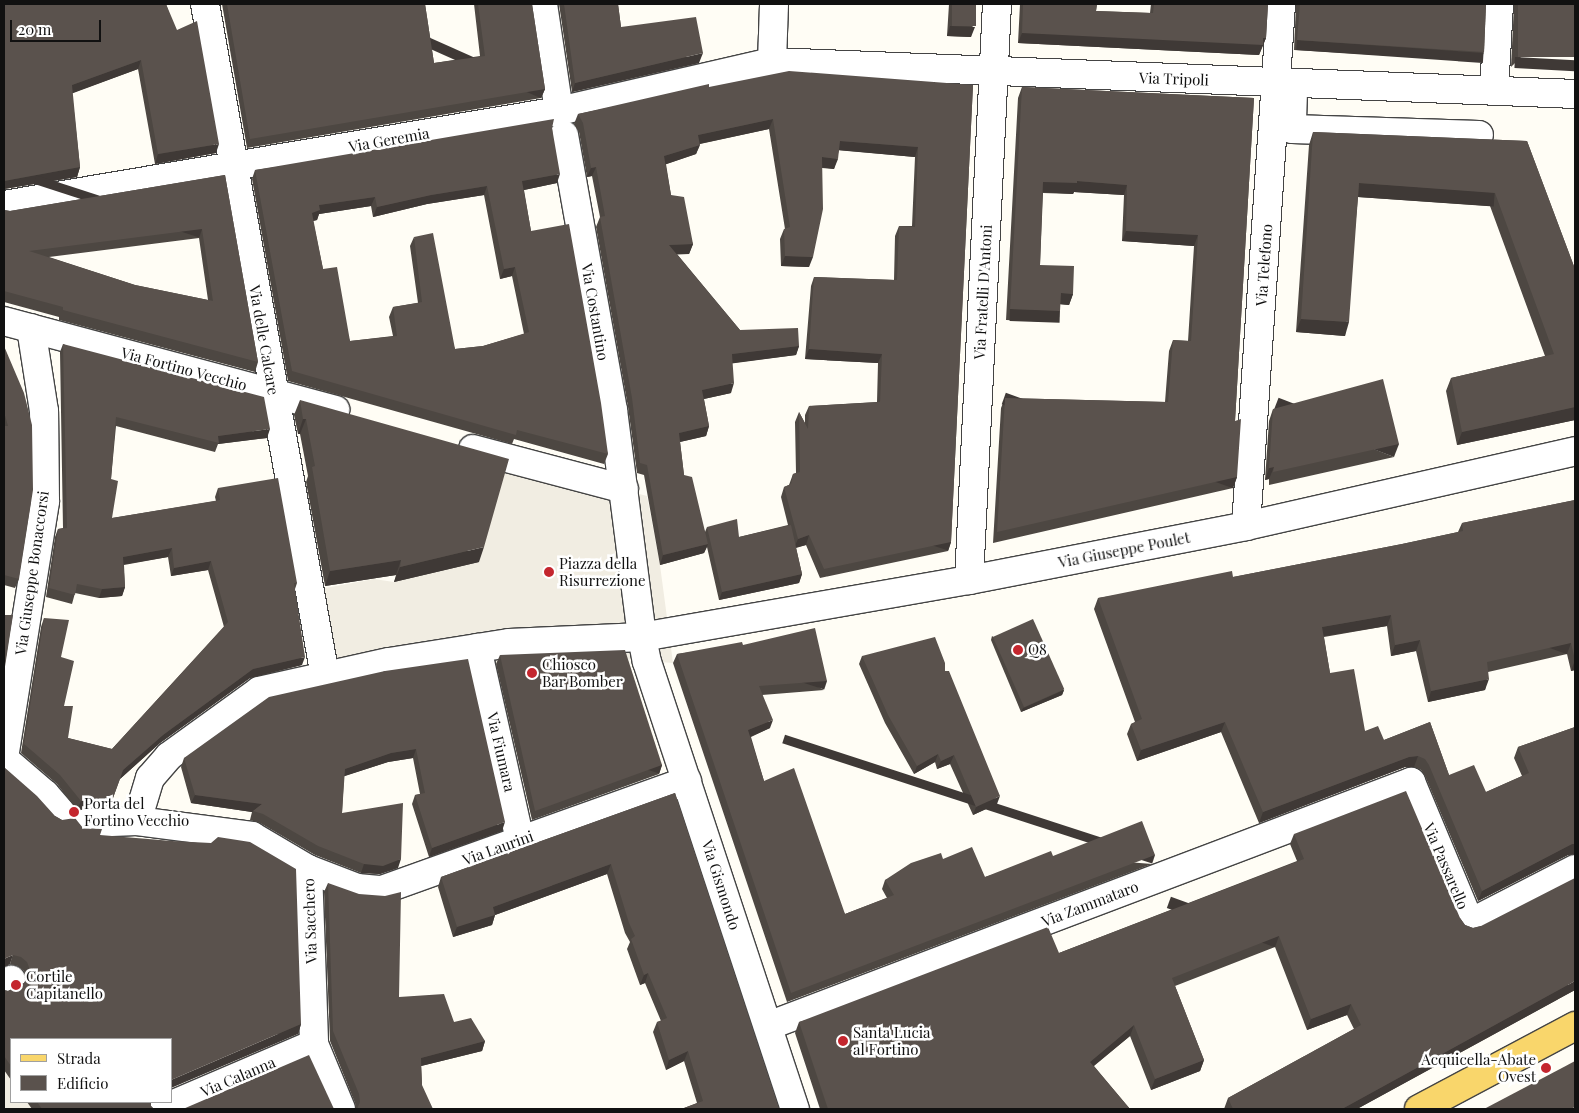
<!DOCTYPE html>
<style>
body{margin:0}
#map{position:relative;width:1579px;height:1113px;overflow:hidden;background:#fffdf5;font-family:"Playfair Display",serif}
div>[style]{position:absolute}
.plaza>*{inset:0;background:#f1ede2}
.roads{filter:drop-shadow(1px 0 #444) drop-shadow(-1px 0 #444) drop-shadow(0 1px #444) drop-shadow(0 -1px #444)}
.minor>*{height:28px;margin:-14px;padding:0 14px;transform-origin:14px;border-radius:14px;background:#fff}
.major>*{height:28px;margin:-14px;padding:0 14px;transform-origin:14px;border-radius:14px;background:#f9d66b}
.wall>*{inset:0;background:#4d4742}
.shaded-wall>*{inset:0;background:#3f3936;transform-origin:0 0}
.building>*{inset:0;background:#5a524d;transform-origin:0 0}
.dots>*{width:14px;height:14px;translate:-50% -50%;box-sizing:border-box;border:2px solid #fff;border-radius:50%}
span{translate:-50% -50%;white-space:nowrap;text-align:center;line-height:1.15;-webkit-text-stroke:5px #fff;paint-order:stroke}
.street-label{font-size:15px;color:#111}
.poi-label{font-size:15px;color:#111}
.left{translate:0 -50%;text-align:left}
.right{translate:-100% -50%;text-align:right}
.frame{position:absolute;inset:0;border:5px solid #111;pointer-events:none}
.legend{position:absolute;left:10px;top:1038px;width:162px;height:65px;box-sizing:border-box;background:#fff;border:1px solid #a0a0a0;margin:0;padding:6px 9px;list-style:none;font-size:15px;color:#111}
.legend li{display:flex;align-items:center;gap:10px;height:25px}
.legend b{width:25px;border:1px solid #a0a0a0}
.scale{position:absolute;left:10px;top:20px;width:91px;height:22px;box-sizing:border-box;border:2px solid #111;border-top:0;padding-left:6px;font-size:15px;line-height:18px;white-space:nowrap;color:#111;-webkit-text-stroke:4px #fff;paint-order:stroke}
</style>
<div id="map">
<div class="plaza">
<i style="clip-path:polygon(508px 459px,647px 496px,660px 565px,673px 663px,621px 659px,492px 664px,327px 688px,309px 591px,374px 579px,394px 582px,479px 562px)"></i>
<i style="clip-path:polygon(4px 1069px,11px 1078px,11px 1102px,28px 1102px,34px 1109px,4px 1109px)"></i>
</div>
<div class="roads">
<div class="minor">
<i style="left:205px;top:4px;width:683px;rotate:79.88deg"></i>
<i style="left:543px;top:4px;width:108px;rotate:81.5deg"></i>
<i style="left:772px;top:62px;width:58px;rotate:-88deg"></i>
<i style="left:1494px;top:91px;width:87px;rotate:-86.7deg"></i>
<i style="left:1293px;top:92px;width:37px;rotate:92deg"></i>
<i style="left:1292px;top:129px;width:187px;rotate:1.8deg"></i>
<i style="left:564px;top:135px;width:279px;rotate:79.9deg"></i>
<i style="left:613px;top:410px;width:229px;rotate:82.7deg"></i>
<i style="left:642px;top:637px;width:25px;rotate:79deg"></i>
<i style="left:647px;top:662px;width:471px;rotate:71.7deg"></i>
<i style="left:4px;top:205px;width:563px;rotate:-9.61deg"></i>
<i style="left:559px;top:111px;width:219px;rotate:-13deg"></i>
<i style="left:772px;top:62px;width:804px;rotate:2.28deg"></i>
<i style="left:4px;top:321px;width:343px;rotate:15deg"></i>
<i style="left:473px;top:449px;width:156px;rotate:14.8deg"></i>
<i style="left:1246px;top:526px;width:523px;rotate:-86.16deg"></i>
<i style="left:969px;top:580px;width:577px;rotate:-87.22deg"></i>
<i style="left:477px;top:648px;width:197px;rotate:77.4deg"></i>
<i style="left:4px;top:758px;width:260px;rotate:-80.9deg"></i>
<i style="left:45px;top:501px;width:90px;rotate:-90.6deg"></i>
<i style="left:44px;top:411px;width:84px;rotate:-98.9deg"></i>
<i style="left:4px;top:759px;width:54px;rotate:40.5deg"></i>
<i style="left:45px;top:794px;width:28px;rotate:49deg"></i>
<i style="left:137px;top:821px;width:45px;rotate:-73.2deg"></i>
<i style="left:150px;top:778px;width:29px;rotate:-49deg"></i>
<i style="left:169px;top:756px;width:111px;rotate:-35.8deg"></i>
<i style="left:259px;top:691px;width:133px;rotate:-12.6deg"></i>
<i style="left:389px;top:662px;width:121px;rotate:-9deg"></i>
<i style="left:509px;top:643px;width:133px;rotate:-2.6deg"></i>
<i style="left:642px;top:637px;width:332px;rotate:-9.9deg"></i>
<i style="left:969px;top:580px;width:282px;rotate:-11deg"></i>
<i style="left:1246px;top:526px;width:337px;rotate:-12.8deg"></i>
<i style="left:86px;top:823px;width:51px;rotate:-2.2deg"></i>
<i style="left:137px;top:821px;width:116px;rotate:7.4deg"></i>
<i style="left:252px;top:836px;width:65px;rotate:30.5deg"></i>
<i style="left:308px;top:869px;width:175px;rotate:88deg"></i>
<i style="left:314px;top:1044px;width:70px;rotate:67.4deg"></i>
<i style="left:308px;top:869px;width:53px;rotate:21.2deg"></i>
<i style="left:357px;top:888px;width:25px;rotate:5deg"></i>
<i style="left:382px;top:890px;width:324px;rotate:-19.7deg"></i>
<i style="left:4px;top:985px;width:9px;rotate:-36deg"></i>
<i style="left:768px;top:1026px;width:688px;rotate:-20.78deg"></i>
<i style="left:1411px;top:782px;width:153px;rotate:67.3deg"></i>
<i style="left:1470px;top:923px;width:118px;rotate:-27.2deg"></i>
<i style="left:162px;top:1109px;width:165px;rotate:-23.2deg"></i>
</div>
<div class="major">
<i style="left:1419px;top:1109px;width:177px;rotate:-28deg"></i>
</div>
</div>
<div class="wall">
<i style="clip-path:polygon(4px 4px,166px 4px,216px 153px,155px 164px,138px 69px,72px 93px,80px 167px,77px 177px,4px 189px)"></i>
<i style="clip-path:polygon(222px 4px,425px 4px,434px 63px,480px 56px,474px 4px,532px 4px,545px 89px,541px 98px,247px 148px)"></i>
<i style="clip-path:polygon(559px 4px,618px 4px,621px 27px,699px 63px,572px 92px)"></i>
<i style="clip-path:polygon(949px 4px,976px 4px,971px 37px,947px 36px)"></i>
<i style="clip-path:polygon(1020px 4px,1097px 4px,1096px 11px,1150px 13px,1151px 4px,1268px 4px,1266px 38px,1259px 55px,1018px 43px)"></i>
<i style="clip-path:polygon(1296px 4px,1486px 4px,1484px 52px,1480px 61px,1294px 50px)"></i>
<i style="clip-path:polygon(1514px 4px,1575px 4px,1511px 67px)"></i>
<i style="clip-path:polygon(evenodd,973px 85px,951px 542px,948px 551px,820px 578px,806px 545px,796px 548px,802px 574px,799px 583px,719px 600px,707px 547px,704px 553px,660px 565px,644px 475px,637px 473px,628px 407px,596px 227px,600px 217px,592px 176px,587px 177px,579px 132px,574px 124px,578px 114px,709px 87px,973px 85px,769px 129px,785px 229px,784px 229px,780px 239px,781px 266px,809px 267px,822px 168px,834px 169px,839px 150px,915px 157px,912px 226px,899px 226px,895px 236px,894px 280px,814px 277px,811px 286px,805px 359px,878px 363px,877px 402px,809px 406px,805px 415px,805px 423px,799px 412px,795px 422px,796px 473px,793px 474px,789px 485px,784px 487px,781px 497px,788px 525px,739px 537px,707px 527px,705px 532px,684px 475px,680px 442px,706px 436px,709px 426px,704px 399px,731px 393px,732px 363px,796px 355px,799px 346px,740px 330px,677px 254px,689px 254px,693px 244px,671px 195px,666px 164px,696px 154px,700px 144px,769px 129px)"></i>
<i style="clip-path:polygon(1022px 87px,1254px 98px,1235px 421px,1237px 477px,1233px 488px,993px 543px,1001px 408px,1005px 398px,1165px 402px,1169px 351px,1173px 340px,1188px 341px,1194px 246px,1122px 241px,1124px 195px,1074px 192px,1073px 194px,1043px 193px,1040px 265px,1073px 294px,1069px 305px,1060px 304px,1056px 322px,1006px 320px,1018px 98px)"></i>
<i style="clip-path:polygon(evenodd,552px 128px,557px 183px,524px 190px,531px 231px,608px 454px,604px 464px,514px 439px,512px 444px,288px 381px,252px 179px,255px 170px,552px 128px,484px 195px,500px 279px,512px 276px,524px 334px,483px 346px,455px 349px,414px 237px,410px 246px,418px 303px,393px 307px,389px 317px,393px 336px,350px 341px,323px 269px,313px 221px,317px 220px,319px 214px,371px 206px,373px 217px,427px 204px,484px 195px)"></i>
<i style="clip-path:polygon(1313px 132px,1527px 141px,1575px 269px,1575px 420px,1457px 445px,1446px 391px,1451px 378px,1545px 356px,1490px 206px,1358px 197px,1345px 336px,1296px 332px,1309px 145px)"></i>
<i style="clip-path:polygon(evenodd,225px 175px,258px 362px,255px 372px,59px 320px,59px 317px,4px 302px,4px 210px,10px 211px,225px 175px,199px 238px,208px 300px,135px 285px,49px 257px,199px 238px)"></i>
<i style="clip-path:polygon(63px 344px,267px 438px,218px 444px,215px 452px,116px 426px,111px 479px,112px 518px,216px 501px,215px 497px,218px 488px,297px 583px,295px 589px,302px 665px,250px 678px,160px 743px,120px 779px,110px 806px,77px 810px,57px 784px,21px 753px,41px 627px,44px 618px,61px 657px,64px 706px,68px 738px,112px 749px,224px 627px,208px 570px,171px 576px,168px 557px,124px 565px,125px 587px,122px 596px,99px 598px,75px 593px,72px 604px,46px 597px,55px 537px,58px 529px,63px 528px,60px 352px)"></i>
<i style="clip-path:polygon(4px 346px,19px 579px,15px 588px,4px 585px)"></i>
<i style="clip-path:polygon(300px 400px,479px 562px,394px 582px,396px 575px,325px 586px,306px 482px,308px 476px,300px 434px,298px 434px,294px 415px)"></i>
<i style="clip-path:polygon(1273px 409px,1394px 457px,1269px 485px,1269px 479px,1265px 480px,1269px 421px)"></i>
<i style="clip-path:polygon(1575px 500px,1575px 670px,1571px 671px,1567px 654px,1488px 672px,1485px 690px,1428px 702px,1416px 651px,1391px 656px,1387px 626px,1324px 637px,1330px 673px,1365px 731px,1384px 740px,1430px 722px,1449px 775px,1486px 792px,1522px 776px,1514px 758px,1518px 747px,1575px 727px,1575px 854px,1568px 855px,1478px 901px,1425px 776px,1421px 770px,1414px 767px,1405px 767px,1259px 823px,1221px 732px,1137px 761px,1127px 734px,1131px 724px,1135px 722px,1094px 609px,1098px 598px,1233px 577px,1402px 544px,1458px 532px,1462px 523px)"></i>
<i style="clip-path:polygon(992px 636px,1064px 690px,1062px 695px,1021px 712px,991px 640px)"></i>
<i style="clip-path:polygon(743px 645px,824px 690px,762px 695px,770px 728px,751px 737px,764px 781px,845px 914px,887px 898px,882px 889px,885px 880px,943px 859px,985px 877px,1053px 856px,1152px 864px,787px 1002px,673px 663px,677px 654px)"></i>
<i style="clip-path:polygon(500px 655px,662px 765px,659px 774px,532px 820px,496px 664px)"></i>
<i style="clip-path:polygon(862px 656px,945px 671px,997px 804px,973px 815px,950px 764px,937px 769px,935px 762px,914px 774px,885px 723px,859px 664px)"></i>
<i style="clip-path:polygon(385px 671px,502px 831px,429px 857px,412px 804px,415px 795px,420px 794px,413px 758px,388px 762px,344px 776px,342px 813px,398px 868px,380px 874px,361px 873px,315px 855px,260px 823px,250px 820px,252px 812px,191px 803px,181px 767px,184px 758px)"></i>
<i style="clip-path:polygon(675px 793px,779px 1109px,683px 1109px,684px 1108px,697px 1103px,684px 1061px,666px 1070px,653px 1032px,657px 1022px,661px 1021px,645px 983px,640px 985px,627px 949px,630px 942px,625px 933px,607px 874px,495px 915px,492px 925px,453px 937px,438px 887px,441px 877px)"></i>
<i style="clip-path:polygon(55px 816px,62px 820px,83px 828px,100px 835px,301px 1024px,298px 1034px,11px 1039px,11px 1080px,4px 1070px,4px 990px,8px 991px,24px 983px,26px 980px,24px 971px,18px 966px,10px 964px)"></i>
<i style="clip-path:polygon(1294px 834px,1460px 918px,1465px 925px,1473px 928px,1481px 926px,1575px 990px,1357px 1109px,1224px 1109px,1228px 1098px,1354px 1029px,1347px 1015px,1307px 1030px,1275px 947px,1175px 986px,1204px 1060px,1200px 1071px,1151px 1090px,1130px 1036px,1094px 1066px,1130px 1109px,820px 1109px,795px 1033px,799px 1022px,1059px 953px,1297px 861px,1290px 844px)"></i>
<i style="clip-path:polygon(328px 883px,399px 997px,454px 1022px,485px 1041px,482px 1051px,421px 1066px,422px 1085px,356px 1109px,355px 1103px,330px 1041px,324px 892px)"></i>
<i style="clip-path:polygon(27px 1102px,151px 1102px,151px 1106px,154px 1109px,32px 1109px)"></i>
</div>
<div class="shaded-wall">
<i style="clip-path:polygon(950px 26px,975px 27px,971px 37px,947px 36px)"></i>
<i style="clip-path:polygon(1022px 33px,1263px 38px,1266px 38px,1259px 55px,1018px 43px)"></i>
<i style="left:1297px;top:40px;width:187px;height:10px;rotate:4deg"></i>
<i style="clip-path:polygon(703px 53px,699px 63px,572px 92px,575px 83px)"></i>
<i style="left:1515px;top:57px;width:60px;height:11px;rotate:3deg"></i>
<i style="clip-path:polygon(141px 60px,138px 69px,68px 95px,72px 85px)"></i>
<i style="left:545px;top:89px;width:10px;height:299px;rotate:114deg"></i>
<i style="clip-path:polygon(773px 119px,769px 129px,694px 145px,698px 135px)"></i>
<i style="clip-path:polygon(840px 141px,918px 147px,915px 157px,836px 150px)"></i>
<i style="clip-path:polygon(219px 144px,216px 153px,155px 164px,158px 154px)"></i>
<i style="clip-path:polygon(700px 145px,696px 154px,661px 166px,664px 156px)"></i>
<i style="clip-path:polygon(822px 157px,838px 159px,834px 169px,818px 167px)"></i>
<i style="clip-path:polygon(80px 167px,77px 177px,4px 189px,4px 181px)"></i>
<i style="clip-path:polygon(596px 167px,592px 176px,587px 177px,591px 168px)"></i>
<i style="clip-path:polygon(560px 174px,557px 183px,519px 191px,522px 181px)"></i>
<i style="clip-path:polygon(1077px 181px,1127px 185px,1124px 195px,1074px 192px,1073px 194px,1040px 192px,1043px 182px)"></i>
<i style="left:1359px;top:183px;width:136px;height:14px;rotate:4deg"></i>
<i style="clip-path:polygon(487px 186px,484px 195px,427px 204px,373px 217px,377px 207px,431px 195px)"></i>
<i style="clip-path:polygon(375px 197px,371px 206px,319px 214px,317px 220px,308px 222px,312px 213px,319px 205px)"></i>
<i style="left:202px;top:229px;width:9px;height:174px;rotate:108deg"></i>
<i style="clip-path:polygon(1126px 231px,1198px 235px,1194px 246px,1122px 241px)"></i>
<i style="clip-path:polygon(693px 244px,689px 254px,665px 255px,669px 245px)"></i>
<i style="clip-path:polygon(785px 256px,813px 257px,809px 267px,781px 266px)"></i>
<i style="clip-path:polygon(515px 267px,512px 276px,500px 279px,504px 269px)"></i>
<i style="clip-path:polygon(1061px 293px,1073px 294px,1069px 305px,1057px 304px)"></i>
<i style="left:1010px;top:309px;width:50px;height:12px;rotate:2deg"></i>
<i style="clip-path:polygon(1301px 319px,1349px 322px,1345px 336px,1296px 332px)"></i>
<i style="clip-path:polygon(799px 346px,796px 355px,728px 364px,732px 354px)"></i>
<i style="clip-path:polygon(809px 349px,882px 354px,878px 363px,805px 359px)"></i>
<i style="clip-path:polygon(734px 383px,731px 393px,699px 400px,702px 390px)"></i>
<i style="clip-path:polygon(1575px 407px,1575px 420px,1457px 445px,1462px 432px)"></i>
<i style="clip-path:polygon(303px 419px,306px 419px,300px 434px,298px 434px)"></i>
<i style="clip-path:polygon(709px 426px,706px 436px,675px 443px,679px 433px)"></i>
<i style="clip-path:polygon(270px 429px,267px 438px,218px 444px,218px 436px)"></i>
<i style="left:1399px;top:444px;width:14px;height:129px;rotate:111deg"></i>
<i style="clip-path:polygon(1274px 467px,1269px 479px,1265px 480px,1269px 468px)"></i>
<i style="left:1237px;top:477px;width:12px;height:246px;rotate:110deg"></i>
<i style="clip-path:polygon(809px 535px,806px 545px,794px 548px,798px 539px)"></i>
<i style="left:951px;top:542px;width:9px;height:130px;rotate:108deg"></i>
<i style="clip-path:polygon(708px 544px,704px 553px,660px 565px,663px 555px)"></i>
<i style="clip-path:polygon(484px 547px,479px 562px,394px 582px,400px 567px)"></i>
<i style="clip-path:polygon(172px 548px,168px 557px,120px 565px,123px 557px)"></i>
<i style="clip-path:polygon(401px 560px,396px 575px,325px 586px,330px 571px)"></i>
<i style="clip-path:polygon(211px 561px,208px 570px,171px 576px,174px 568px)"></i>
<i style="clip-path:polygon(802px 574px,799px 583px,719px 600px,722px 592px)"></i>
<i style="clip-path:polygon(125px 587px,122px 596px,99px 598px,102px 589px)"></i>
<i style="clip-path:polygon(1391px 615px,1387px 626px,1318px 637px,1322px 627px)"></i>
<i style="clip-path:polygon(1420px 640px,1416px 651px,1391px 656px,1395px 645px)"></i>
<i style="left:1571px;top:643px;width:12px;height:86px;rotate:110deg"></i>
<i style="clip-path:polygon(305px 657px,302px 665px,250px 678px,160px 743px,120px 779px,123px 770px,163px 735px,253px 669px)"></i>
<i style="clip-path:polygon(1575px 660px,1575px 670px,1571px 671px)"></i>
<i style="clip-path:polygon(1489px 679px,1485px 690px,1428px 702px,1431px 691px)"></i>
<i style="left:827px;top:681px;width:9px;height:68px;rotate:108deg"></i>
<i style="clip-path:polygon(1064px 690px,1062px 695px,1021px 712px,1023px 708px)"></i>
<i style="clip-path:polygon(773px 720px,770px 728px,745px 739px,748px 730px)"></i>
<i style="clip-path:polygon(1225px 722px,1221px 732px,1137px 761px,1141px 750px)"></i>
<i style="clip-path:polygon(416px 749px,413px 758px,388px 762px,342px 777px,345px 769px,391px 753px)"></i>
<i style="clip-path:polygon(938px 754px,935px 762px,914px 774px,917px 766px)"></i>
<i style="clip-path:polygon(954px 755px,950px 764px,937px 769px,941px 761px)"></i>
<i style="clip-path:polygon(1418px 756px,1414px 767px,1405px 767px,1259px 823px,1263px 812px,1409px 757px)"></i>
<i style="left:662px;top:765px;width:9px;height:135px;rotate:108deg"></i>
<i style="clip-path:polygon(195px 795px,262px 804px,252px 812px,191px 803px)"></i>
<i style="clip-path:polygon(1000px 796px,997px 804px,973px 815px,976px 807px)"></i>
<i style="clip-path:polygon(113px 798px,110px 806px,77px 810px,81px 801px)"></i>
<i style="clip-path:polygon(505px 822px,502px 831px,429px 857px,432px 848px)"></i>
<i style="clip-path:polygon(1572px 844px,1575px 844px,1575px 854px,1568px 855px,1478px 901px,1482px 891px)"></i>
<i style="left:1155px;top:855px;width:9px;height:389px;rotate:108deg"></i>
<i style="clip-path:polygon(401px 859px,398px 868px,380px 874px,361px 873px,364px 864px)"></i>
<i style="clip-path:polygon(611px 864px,607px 874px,495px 915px,492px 925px,453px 937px,457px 927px,493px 907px)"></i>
<i style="left:1279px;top:936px;width:12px;height:115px;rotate:110deg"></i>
<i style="clip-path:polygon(13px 955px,10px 964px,4px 967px,4px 959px,6px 958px)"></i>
<i style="clip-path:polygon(648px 973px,645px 983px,640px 985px,644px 975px)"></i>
<i style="clip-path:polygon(1575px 981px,1575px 990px,1357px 1109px,1342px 1109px)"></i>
<i style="clip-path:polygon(1351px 1004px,1347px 1015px,1307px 1030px,1311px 1019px)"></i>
<i style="clip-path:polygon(301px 1024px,298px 1034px,171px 1088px,171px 1080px)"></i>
<i style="clip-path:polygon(1134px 1025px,1130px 1036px,1086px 1072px,1090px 1062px)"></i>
<i style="clip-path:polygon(485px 1041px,482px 1051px,417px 1067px,421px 1058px)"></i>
<i style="clip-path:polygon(688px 1051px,684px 1061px,666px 1070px,669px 1060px)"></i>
<i style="clip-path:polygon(1204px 1060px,1200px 1071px,1151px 1090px,1155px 1079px)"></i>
</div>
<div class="building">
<i style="clip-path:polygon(4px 4px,166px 4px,177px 30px,197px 21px,219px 144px,158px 154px,141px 60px,72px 85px,80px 167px,4px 181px)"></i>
<i style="clip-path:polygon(227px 4px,425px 4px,434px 63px,485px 56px,478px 4px,532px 4px,545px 89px,250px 139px)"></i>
<i style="clip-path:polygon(564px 4px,618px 4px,621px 27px,696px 17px,703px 53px,575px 83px)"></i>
<i style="left:952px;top:4px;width:24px;height:22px"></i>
<i style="clip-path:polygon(1023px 4px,1097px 4px,1096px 11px,1153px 13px,1154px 4px,1268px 4px,1266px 38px,1263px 38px,1263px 45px,1022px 33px)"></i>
<i style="clip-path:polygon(1300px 4px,1486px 4px,1484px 52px,1297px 40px)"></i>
<i style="left:1518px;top:4px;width:57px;height:53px"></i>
<i style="clip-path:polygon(789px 71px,973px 85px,951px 542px,824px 569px,809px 535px,798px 539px,784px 487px,791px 484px,793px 474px,800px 472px,799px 412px,808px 429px,809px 406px,880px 402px,882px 354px,809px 349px,814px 277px,897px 280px,899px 226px,915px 227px,918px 147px,840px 141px,838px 159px,822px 157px,823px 209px,813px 257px,785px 256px,784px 229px,790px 227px,773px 119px,698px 135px,700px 145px,664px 156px,671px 195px,684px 197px,693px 244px,669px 245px,740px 330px,798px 328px,799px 346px,732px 354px,734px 383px,702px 390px,709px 426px,679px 433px,684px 475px,692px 477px,708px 544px,663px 555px,647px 465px,640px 463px,632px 398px,600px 217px,605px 216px,596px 167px,591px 168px,583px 123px,578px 114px,709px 84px,709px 87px)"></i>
<i style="clip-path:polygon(1022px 87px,1254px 98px,1235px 421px,1241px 419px,1237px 477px,997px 532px,1005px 398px,1168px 402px,1173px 340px,1191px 341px,1198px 235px,1126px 231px,1127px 185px,1077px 181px,1077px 183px,1043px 182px,1040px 265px,1074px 266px,1073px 294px,1061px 293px,1060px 311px,1010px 309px)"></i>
<i style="clip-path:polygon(evenodd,554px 119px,552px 128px,560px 174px,522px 181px,531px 231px,569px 224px,601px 403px,608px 454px,517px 430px,516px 435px,292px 371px,255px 170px,554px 119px,487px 186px,504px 269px,515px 267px,529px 332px,483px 346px,455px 349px,433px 233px,414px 237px,422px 302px,393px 307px,397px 336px,350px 341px,337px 267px,323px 269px,312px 213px,320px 210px,319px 205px,375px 197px,377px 207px,431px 195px,487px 186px)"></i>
<i style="clip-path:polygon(1313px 132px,1527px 141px,1575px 269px,1575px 407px,1462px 432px,1451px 378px,1554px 354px,1495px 193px,1359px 183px,1349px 322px,1301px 319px)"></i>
<i style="clip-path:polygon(evenodd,225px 175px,258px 362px,63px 310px,63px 307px,4px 291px,4px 210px,10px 211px,225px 175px,202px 229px,213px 301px,135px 285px,29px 251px,202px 229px)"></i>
<i style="clip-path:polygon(63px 344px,264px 397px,270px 429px,218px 436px,219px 443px,116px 417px,111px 479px,118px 481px,112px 518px,220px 500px,218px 488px,278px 478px,297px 583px,294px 583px,305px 657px,253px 669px,163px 735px,123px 770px,113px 798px,81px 801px,60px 775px,24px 744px,44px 618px,69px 620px,61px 657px,74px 661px,64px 706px,73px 706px,68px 738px,112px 749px,228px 622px,211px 561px,174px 568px,172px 548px,123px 557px,125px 587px,102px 589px,77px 584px,75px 595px,49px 588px,58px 529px,67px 528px)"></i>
<i style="clip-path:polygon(4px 346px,24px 393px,32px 425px,33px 490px,19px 579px,4px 575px,4px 426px,8px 426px,4px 412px)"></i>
<i style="clip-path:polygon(1383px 379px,1399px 444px,1273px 472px,1274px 467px,1269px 468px,1273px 409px)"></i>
<i style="clip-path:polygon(300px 400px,509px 459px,484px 547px,400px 567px,401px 560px,330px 571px,312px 467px,315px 466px,306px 419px,303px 419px)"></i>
<i style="clip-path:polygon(1575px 500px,1575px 660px,1571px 643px,1487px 662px,1489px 679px,1431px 691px,1420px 640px,1395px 645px,1391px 615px,1322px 627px,1330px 673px,1354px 669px,1365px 731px,1378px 726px,1384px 740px,1430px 722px,1449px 775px,1474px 765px,1486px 792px,1529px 773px,1518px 747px,1575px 727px,1575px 844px,1572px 844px,1482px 891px,1429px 765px,1425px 759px,1418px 756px,1409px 757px,1263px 812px,1225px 722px,1141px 750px,1131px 724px,1142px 719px,1098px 598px,1232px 571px,1233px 577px,1402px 544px,1463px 531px,1462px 523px)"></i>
<i style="clip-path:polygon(737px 519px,739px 537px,791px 525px,802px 574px,722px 592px,707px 527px)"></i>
<i style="clip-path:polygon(4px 615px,13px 615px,4px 673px)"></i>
<i style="left:1033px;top:619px;width:77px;height:44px;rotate:66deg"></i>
<i style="clip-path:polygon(815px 628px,827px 681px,759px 686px,773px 720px,748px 730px,764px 781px,794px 768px,845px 914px,894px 895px,885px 880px,911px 863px,941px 853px,943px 859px,972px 847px,985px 877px,1051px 851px,1053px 856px,1142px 821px,1155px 855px,791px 993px,677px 654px,742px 642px,743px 645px)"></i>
<i style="clip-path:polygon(935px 637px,945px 663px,945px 671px,949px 671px,1000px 796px,976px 807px,954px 755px,941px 761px,938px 754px,917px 766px,888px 715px,862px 656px)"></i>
<i style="clip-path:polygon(625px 650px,662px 765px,535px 811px,500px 655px)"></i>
<i style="clip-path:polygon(468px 659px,505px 822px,432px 848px,415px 795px,425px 793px,416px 749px,391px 753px,345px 769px,342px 813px,403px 803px,401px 859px,383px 866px,364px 864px,318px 846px,263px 814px,253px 811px,262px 804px,195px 795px,184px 758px,269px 697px,385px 671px)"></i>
<i style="clip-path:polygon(4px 767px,37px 796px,55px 816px,62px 820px,75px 818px,83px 828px,102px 829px,100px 835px,172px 841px,211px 843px,218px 837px,250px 842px,296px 869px,301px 1024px,171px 1080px,171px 1039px,11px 1039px,11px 1066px,4px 1056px,4px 990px,8px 991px,24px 983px,28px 977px,30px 970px,27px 962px,21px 957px,13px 955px,6px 958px,4px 959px)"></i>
<i style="clip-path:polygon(1406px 791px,1460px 918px,1465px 925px,1473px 928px,1481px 926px,1575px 878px,1575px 981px,1342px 1109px,1233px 1109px,1228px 1098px,1361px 1025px,1351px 1004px,1311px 1019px,1279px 936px,1172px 978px,1204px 1060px,1155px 1079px,1134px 1025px,1090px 1062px,1130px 1109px,828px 1109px,799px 1022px,1048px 927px,1059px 953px,1304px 859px,1294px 834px)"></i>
<i style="clip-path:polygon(675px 793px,779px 1109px,684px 1109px,684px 1108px,703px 1101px,688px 1051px,669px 1060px,657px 1022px,667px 1018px,648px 973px,644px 975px,631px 939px,635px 936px,629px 923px,611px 864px,493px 907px,495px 915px,457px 927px,441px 877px)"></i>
<i style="clip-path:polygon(328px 883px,359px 894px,385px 896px,401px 892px,399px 997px,444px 994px,454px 1022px,471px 1018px,485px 1041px,421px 1058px,422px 1085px,433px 1109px,357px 1109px,360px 1102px,359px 1094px,333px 1031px)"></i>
<i style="clip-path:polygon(309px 1055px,334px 1109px,183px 1109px)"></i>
<i style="clip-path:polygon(1575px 1061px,1575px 1107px,1571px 1109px,1484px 1109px)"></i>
<i style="clip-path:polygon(37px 1102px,151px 1102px,151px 1106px,154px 1109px,42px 1109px)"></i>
</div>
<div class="dots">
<i style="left:549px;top:572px;background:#c4262e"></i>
<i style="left:1018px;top:650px;background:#c4262e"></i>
<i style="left:532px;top:673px;background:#c4262e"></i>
<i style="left:74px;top:812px;background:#c4262e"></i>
<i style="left:16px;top:985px;background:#c4262e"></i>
<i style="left:843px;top:1041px;background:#c4262e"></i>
<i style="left:1546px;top:1068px;background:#c4262e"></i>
</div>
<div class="street-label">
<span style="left:1174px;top:79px;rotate:2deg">Via Tripoli</span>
<span style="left:389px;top:140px;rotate:-10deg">Via Geremia</span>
<span style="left:1264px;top:265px;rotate:-86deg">Via Telefono</span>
<span style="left:983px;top:292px;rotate:-87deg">Via Fratelli D'Antoni</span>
<span style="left:595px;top:312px;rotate:80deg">Via Costantino</span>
<span style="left:264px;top:340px;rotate:80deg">Via delle Calcare</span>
<span style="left:184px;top:369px;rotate:15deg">Via Fortino Vecchio</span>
<span style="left:1124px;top:550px;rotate:-11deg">Via Giuseppe Poulet</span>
<span style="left:32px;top:573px;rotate:-82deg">Via Giuseppe Bonaccorsi</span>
<span style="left:501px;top:752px;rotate:77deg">Via Fiumara</span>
<span style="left:498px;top:848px;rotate:-20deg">Via Laurini</span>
<span style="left:1446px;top:866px;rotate:67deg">Via Passarello</span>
<span style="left:721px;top:885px;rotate:72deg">Via Gismondo</span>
<span style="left:1090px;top:904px;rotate:-21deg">Via Zammataro</span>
<span style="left:310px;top:921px;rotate:-92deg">Via Sacchero</span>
<span style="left:238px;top:1077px;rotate:-23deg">Via Calanna</span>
</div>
<div class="poi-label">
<span class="left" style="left:559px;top:572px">Piazza della<br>Risurrezione</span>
<span class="left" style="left:1028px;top:650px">Q8</span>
<span class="left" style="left:542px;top:673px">Chiosco<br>Bar Bomber</span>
<span class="left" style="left:84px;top:812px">Porta del<br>Fortino Vecchio</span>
<span class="left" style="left:26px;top:985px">Cortile<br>Capitanello</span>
<span class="left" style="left:853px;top:1041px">Santa Lucia<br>al Fortino</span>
<span class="right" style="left:1536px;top:1068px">Acquicella-Abate<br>Ovest</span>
</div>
<div class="frame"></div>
<ul class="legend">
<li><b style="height:6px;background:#f9d66b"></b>Strada</li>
<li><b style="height:14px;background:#5a524d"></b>Edificio</li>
</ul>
<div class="scale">20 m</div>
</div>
